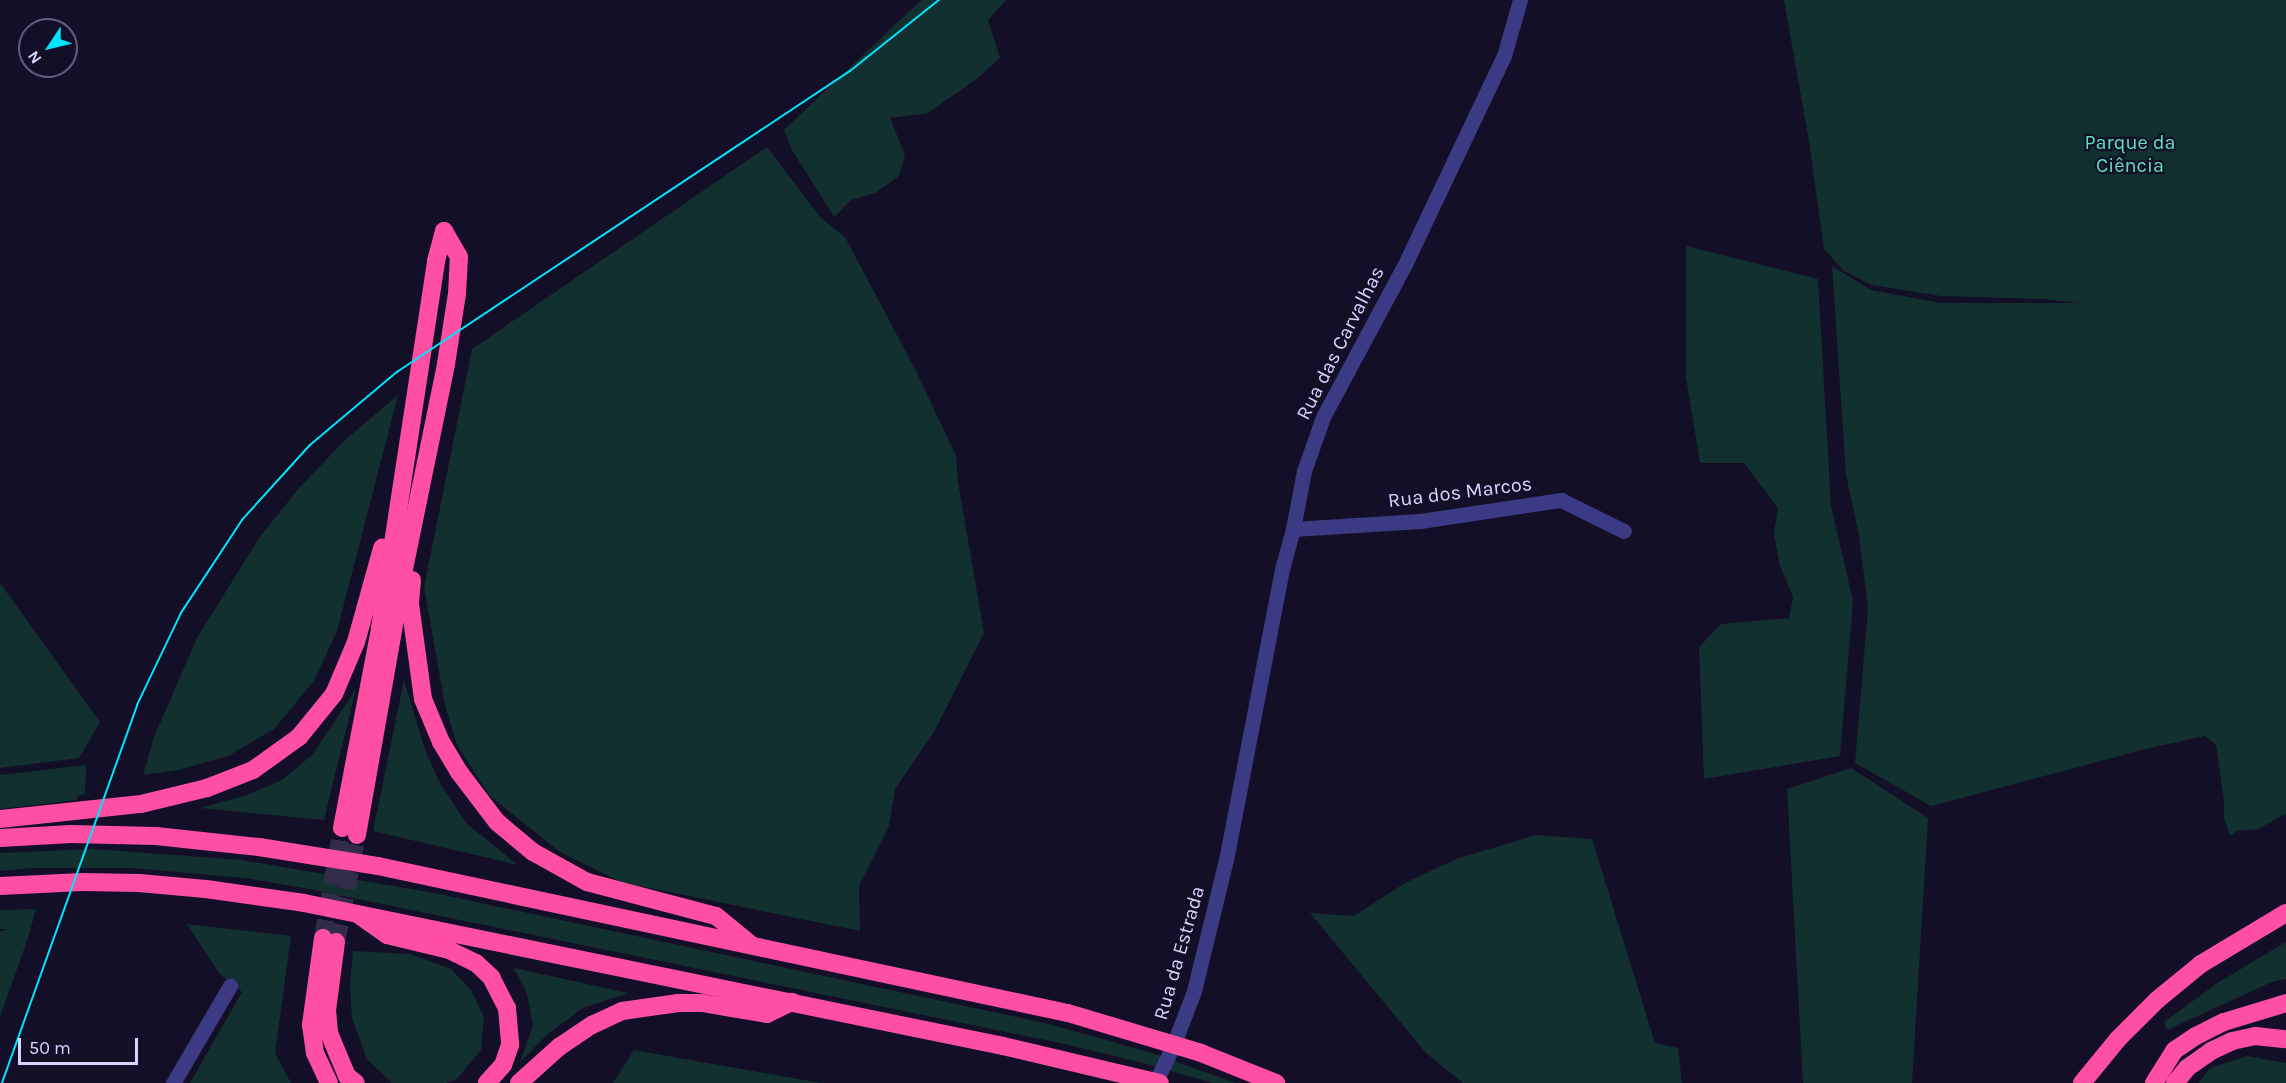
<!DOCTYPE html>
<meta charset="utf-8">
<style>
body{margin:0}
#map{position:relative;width:2286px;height:1083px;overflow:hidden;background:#130f26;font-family:Karla,sans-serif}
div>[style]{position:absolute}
.green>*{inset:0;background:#12302f}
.highway-tunnel>*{height:18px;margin-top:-9px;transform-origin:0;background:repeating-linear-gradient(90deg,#312d47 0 18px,transparent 0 27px)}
.minor>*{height:15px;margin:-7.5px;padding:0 7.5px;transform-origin:7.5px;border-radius:7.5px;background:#3d3a85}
.highway>*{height:18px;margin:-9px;padding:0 9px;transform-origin:9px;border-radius:9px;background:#ff4fa3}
.tram>*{height:1.5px;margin:-0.75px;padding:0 0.75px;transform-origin:0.75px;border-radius:0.75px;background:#00e5ff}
span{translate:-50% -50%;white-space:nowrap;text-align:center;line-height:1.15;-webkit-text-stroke:4.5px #130f26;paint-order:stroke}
.park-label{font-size:20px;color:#5fe0c0}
.street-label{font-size:20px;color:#d9d4ff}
.north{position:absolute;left:18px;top:18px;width:60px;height:60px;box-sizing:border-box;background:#130f26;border:2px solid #625e7d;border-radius:50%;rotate:235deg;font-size:16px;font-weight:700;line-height:24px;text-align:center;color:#d9d4ff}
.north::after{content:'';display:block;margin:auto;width:21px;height:27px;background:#00e5ff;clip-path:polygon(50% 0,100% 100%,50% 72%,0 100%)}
.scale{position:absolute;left:18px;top:1038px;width:120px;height:27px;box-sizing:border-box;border:3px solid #d9d4ff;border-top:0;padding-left:8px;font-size:18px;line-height:21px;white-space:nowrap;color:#d9d4ff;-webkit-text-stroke:4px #130f26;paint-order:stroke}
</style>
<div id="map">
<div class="green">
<i style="clip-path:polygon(921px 0,1006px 0,988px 20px,1000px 58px,974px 81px,928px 113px,890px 118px,905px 155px,899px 176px,875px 193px,851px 200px,834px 217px,792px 150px,784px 130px)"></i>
<i style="clip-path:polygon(1784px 0,2286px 0,2286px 814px,2258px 829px,2237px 831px,2230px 836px,2224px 818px,2224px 801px,2216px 745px,2205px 736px,2150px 748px,1931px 806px,1855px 763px,1868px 608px,1859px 535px,1846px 475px,1832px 266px,1871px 290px,1941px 303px,2078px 303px,2045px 299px,1941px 296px,1872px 285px,1844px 271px,1824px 249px,1809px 141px)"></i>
<i style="clip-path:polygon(767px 147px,821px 218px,845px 237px,915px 369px,956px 456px,958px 482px,984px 633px,934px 732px,895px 789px,889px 826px,859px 886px,860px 931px,621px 882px,560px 852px,490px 796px,457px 745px,445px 705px,424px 587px,472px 349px)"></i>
<i style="clip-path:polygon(1686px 246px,1818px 279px,1831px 506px,1853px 601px,1840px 756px,1704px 779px,1699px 647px,1721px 624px,1789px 618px,1793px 597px,1780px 566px,1774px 534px,1778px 508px,1744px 463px,1700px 463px,1686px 377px)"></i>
<i style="clip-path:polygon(398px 395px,337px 631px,314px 681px,274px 729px,228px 756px,178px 770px,143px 775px,154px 737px,197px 638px,259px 538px,299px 488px,345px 440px)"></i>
<i style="clip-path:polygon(0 583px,100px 722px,79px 758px,0 768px)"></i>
<i style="clip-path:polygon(404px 680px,425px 750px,440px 783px,467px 824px,518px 865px,373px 831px)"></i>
<i style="clip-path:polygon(356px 689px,324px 820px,200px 808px,244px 796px,282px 780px,312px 755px)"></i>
<i style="clip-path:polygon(86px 765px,85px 794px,77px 796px,77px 800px,0 809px,0 775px)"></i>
<i style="clip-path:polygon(1851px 768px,1928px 818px,1912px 1083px,1803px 1083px,1787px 789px)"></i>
<i style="clip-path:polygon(1536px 835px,1592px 839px,1655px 1043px,1678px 1048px,1682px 1083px,1463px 1083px,1426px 1053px,1310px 913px,1354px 916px,1405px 883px,1456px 859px)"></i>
<i style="clip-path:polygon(94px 849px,242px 860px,434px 893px,1045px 1023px,1149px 1052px,1236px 1083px,1213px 1083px,1143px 1063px,1060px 1043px,304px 888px,245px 878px,132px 868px,32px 868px,0 871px,0 853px)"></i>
<i style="clip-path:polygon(36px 909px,29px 935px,0 1017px,0 932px,7px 929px,0 929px,0 910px)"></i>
<i style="clip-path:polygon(187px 924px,291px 936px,275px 1053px,291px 1083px,190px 1083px,242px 992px,219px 973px)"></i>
<i style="clip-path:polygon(2286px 942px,2286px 979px,2272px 982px,2167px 1030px,2164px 1022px,2219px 982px)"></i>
<i style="clip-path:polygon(353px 951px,410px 954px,451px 969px,471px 990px,484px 1017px,481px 1050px,457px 1079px,446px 1083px,392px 1083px,367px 1059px,352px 1018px,350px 985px)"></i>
<i style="clip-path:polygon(514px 968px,628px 993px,583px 1008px,549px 1033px,520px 1062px,533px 1026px,527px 993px)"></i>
<i style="clip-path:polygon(634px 1050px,821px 1083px,613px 1083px)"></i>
<i style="clip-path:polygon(2247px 1056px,2286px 1063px,2286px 1083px,2199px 1083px,2210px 1068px)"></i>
</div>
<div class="highway-tunnel">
<i style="left:323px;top:938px;width:112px;rotate:-80.2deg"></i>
<i style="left:336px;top:942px;width:109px;rotate:-78.9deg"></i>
</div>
<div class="minor">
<i style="left:1293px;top:529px;width:127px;rotate:-3.6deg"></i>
<i style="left:1420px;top:521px;width:143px;rotate:-8.5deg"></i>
<i style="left:1561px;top:500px;width:70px;rotate:26.2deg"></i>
<i style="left:173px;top:1083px;width:113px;rotate:-59.6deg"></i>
<i style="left:1155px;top:1083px;width:41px;rotate:-64.1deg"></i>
<i style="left:1173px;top:1046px;width:59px;rotate:-69.1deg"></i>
<i style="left:1194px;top:991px;width:135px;rotate:-76.3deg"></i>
<i style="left:1226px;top:860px;width:296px;rotate:-79.1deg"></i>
<i style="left:1282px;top:569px;width:41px;rotate:-74.6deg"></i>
<i style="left:1293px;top:529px;width:59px;rotate:-79.3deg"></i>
<i style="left:1304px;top:471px;width:57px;rotate:-70.6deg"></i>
<i style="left:1323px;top:417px;width:176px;rotate:-61.8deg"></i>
<i style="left:1406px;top:262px;width:228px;rotate:-64.6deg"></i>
<i style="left:1504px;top:56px;width:58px;rotate:-74.1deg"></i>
</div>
<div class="highway">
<i style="left:412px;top:580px;width:24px;rotate:95deg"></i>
<i style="left:410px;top:604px;width:96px;rotate:82.2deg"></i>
<i style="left:423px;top:699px;width:47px;rotate:67.3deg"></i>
<i style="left:441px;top:742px;width:35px;rotate:59deg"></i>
<i style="left:459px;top:772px;width:63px;rotate:52.8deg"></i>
<i style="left:497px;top:822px;width:47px;rotate:39.8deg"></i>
<i style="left:533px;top:852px;width:62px;rotate:29.1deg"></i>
<i style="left:587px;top:882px;width:133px;rotate:14.8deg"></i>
<i style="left:716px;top:916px;width:43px;rotate:39.3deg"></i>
<i style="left:0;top:819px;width:142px;rotate:-6.1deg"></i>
<i style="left:141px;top:804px;width:68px;rotate:-13.6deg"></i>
<i style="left:207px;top:788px;width:49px;rotate:-21.4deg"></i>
<i style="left:253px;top:770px;width:57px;rotate:-35.7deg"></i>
<i style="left:299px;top:737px;width:55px;rotate:-50.9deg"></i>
<i style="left:334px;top:694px;width:56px;rotate:-67.1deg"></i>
<i style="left:356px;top:642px;width:98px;rotate:-74.5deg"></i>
<i style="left:342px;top:828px;width:204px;rotate:-79.2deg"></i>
<i style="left:380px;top:628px;width:371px;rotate:-81.3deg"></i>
<i style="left:436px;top:261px;width:31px;rotate:-75deg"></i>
<i style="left:357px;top:835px;width:265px;rotate:-80deg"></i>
<i style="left:403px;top:574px;width:214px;rotate:-78.4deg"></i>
<i style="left:446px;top:364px;width:71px;rotate:-81.1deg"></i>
<i style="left:457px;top:294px;width:37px;rotate:-87deg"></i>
<i style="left:459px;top:257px;width:30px;rotate:-120deg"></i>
<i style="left:0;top:838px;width:71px;rotate:-3.2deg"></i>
<i style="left:71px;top:834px;width:85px;rotate:1.3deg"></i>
<i style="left:156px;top:836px;width:104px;rotate:6.1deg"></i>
<i style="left:259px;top:847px;width:121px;rotate:9.1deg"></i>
<i style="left:378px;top:866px;width:705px;rotate:12.03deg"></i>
<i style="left:1068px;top:1013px;width:139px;rotate:16.7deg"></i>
<i style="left:1201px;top:1053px;width:81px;rotate:21.8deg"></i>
<i style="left:0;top:886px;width:82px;rotate:-2.8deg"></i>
<i style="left:82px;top:882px;width:57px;rotate:1deg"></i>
<i style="left:139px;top:883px;width:67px;rotate:5.1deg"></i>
<i style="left:206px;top:889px;width:99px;rotate:8.1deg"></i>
<i style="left:304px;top:903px;width:713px;rotate:11.56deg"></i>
<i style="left:1003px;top:1046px;width:161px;rotate:13.3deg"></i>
<i style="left:360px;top:916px;width:33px;rotate:35deg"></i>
<i style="left:387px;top:935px;width:64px;rotate:13.6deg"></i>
<i style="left:449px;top:950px;width:30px;rotate:26deg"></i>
<i style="left:476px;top:963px;width:21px;rotate:43deg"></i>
<i style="left:491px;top:977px;width:35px;rotate:63deg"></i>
<i style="left:507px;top:1008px;width:37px;rotate:85deg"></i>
<i style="left:510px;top:1045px;width:21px;rotate:109deg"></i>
<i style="left:503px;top:1065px;width:24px;rotate:132deg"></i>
<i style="left:323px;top:938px;width:88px;rotate:97.9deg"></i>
<i style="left:311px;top:1025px;width:28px;rotate:82deg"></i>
<i style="left:315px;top:1053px;width:33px;rotate:65deg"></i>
<i style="left:336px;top:942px;width:69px;rotate:97.5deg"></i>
<i style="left:327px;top:1010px;width:23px;rotate:85deg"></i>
<i style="left:329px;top:1033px;width:47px;rotate:67.3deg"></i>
<i style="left:347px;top:1076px;width:11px;rotate:38deg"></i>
<i style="left:519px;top:1083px;width:54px;rotate:-42deg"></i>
<i style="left:559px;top:1047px;width:40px;rotate:-34deg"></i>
<i style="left:592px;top:1025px;width:33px;rotate:-25deg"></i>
<i style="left:622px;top:1011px;width:57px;rotate:-8.1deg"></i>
<i style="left:678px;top:1003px;width:24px"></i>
<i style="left:702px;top:1003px;width:66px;rotate:9.6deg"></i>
<i style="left:767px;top:1014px;width:28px;rotate:-26deg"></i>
<i style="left:2082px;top:1083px;width:57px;rotate:-50.7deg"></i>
<i style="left:2118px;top:1039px;width:55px;rotate:-45deg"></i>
<i style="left:2157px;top:1000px;width:57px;rotate:-39.3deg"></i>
<i style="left:2201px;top:964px;width:99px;rotate:-31deg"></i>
<i style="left:2154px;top:1083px;width:39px;rotate:-58deg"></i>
<i style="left:2175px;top:1050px;width:25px;rotate:-34deg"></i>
<i style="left:2196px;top:1036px;width:31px;rotate:-27deg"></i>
<i style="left:2224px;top:1022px;width:65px;rotate:-17deg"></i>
<i style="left:2175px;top:1083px;width:19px;rotate:-51deg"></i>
<i style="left:2187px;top:1068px;width:29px;rotate:-35deg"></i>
<i style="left:2211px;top:1051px;width:23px;rotate:-25deg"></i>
<i style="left:2232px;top:1041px;width:24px;rotate:-12deg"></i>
<i style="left:2255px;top:1036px;width:31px;rotate:6deg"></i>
</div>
<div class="tram">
<i style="left:2px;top:1083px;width:401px;rotate:-70.3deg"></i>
<i style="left:137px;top:705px;width:102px;rotate:-64.4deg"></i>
<i style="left:181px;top:613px;width:111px;rotate:-56.7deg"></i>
<i style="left:242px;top:520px;width:101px;rotate:-47.8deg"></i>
<i style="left:310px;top:445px;width:114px;rotate:-40deg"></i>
<i style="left:397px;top:372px;width:544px;rotate:-33.6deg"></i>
<i style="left:850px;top:71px;width:114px;rotate:-38.6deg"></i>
</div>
<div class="park-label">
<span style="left:2130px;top:154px">Parque da<br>Ciência</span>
</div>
<div class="street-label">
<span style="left:1340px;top:343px;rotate:-63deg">Rua das Carvalhas</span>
<span style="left:1460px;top:492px;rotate:-7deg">Rua dos Marcos</span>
<span style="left:1179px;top:953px;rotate:-74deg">Rua da Estrada</span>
</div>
<div class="north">N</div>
<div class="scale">50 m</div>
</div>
